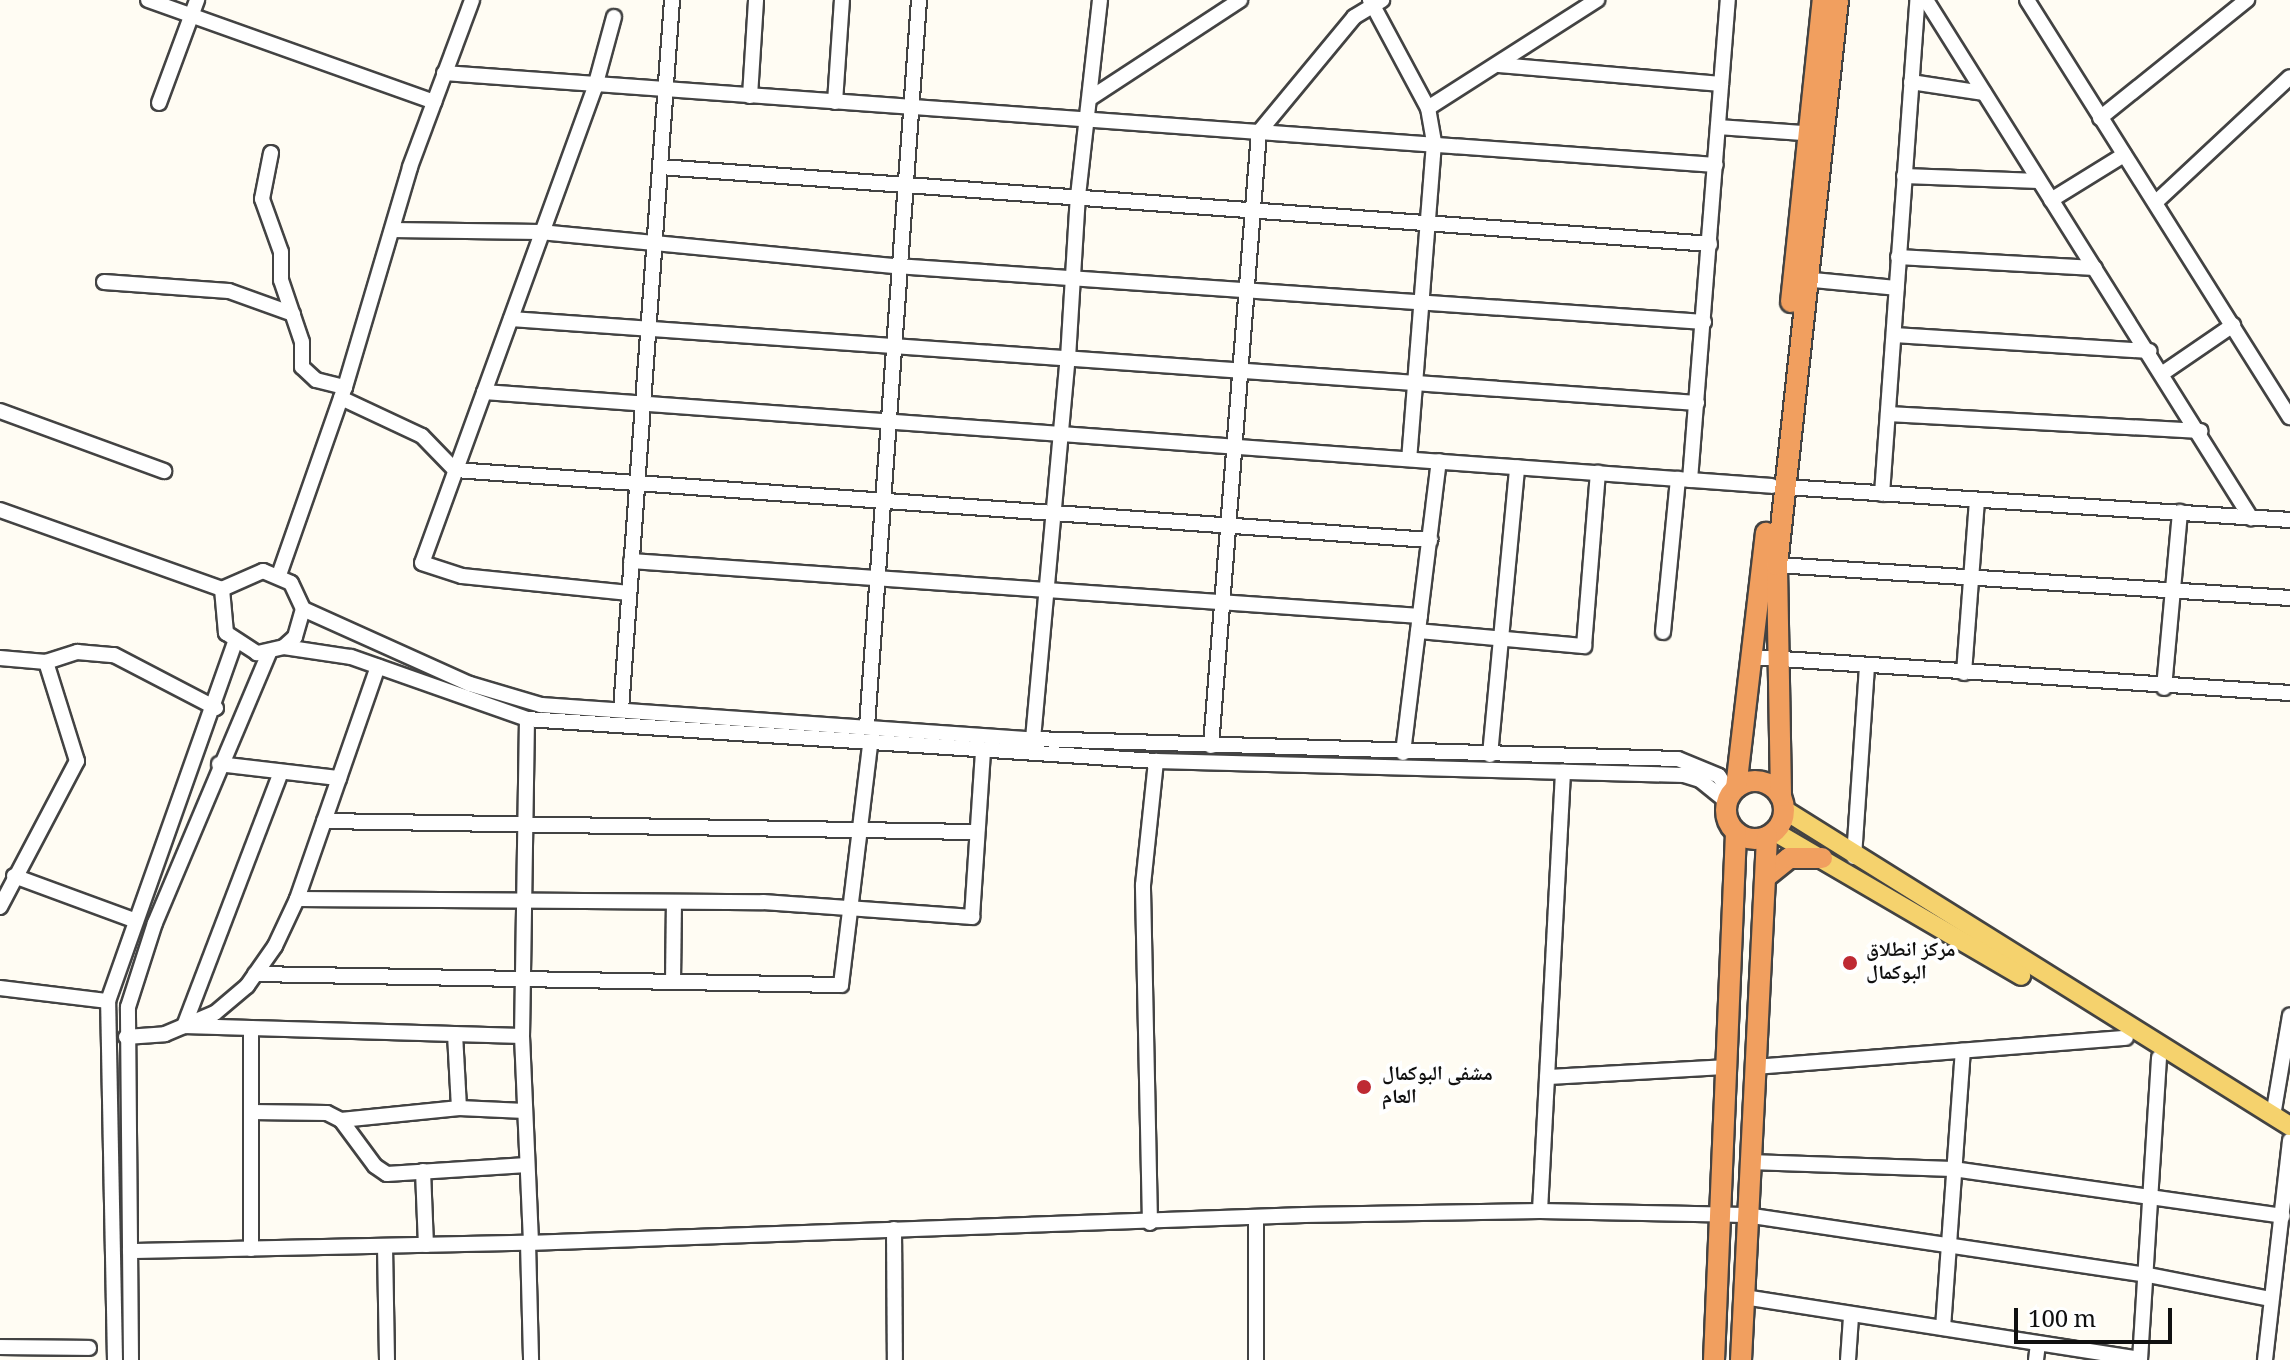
<!DOCTYPE html>
<meta charset="utf-8">
<style>
body{margin:0}
#map{position:relative;width:2290px;height:1360px;overflow:hidden;background:#fffcf3;font-family:Georgia,"Noto Naskh Arabic",serif}
div>[style]{position:absolute}
.roads{filter:drop-shadow(2px 0 #434343) drop-shadow(-2px 0 #434343) drop-shadow(0 2px #434343) drop-shadow(0 -2px #434343)}
.minor>*{height:14px;margin:-7px;padding:0 7px;transform-origin:7px;border-radius:7px;background:#fff}
.major>*{height:18px;margin:-9px;padding:0 9px;transform-origin:9px;border-radius:9px;background:#f5d26d}
.highway>*{height:20px;margin:-10px;padding:0 10px;transform-origin:10px;border-radius:10px;background:#f19f5f}
.highway>.ring{margin:-10px;padding:0;box-sizing:content-box;background:none;border:20px solid #f19f5f;border-radius:50%}
.dots>*{width:22px;height:22px;translate:-50% -50%;box-sizing:border-box;border:4px solid #fff;border-radius:50%}
span{translate:-50% -50%;white-space:nowrap;text-align:center;line-height:1.15;-webkit-text-stroke:8px #fff;paint-order:stroke}
.poi-label{font-size:20px;color:#101010;font-weight:700}
.left{translate:0 -50%;text-align:left}
.scale{position:absolute;left:2014px;top:1308px;width:158px;height:36px;box-sizing:border-box;border:4px solid #101010;border-top:0;padding-left:10px;font-size:24px;line-height:28px;white-space:nowrap;color:#101010;-webkit-text-stroke:6px #fff;paint-order:stroke}
</style>
<div id="map">
<div class="roads">
<div class="minor">
<i style="left:148px;top:0;width:304px;rotate:19.6deg"></i>
<i style="left:1370px;top:0;width:123px;rotate:61.8deg"></i>
<i style="left:1428px;top:108px;width:36px;rotate:80deg"></i>
<i style="left:1434px;top:143px;width:317px;rotate:94.5deg"></i>
<i style="left:1926px;top:0;width:612px;rotate:57.9deg"></i>
<i style="left:2027px;top:0;width:493px;rotate:57.8deg"></i>
<i style="left:614px;top:17px;width:73px;rotate:105.2deg"></i>
<i style="left:595px;top:87px;width:506px;rotate:109.97deg"></i>
<i style="left:422px;top:563px;width:42px;rotate:18deg"></i>
<i style="left:462px;top:576px;width:168px;rotate:5.8deg"></i>
<i style="left:1499px;top:65px;width:223px;rotate:4.9deg"></i>
<i style="left:444px;top:73px;width:1275px;rotate:4.14deg"></i>
<i style="left:1911px;top:82px;width:74px;rotate:8.6deg"></i>
<i style="left:750px;top:96px;width:96px;rotate:-86.4deg"></i>
<i style="left:1092px;top:97px;width:177px;rotate:-33.2deg"></i>
<i style="left:835px;top:102px;width:102px;rotate:-86.1deg"></i>
<i style="left:159px;top:103px;width:110px;rotate:-69.7deg"></i>
<i style="left:1428px;top:108px;width:201px;rotate:-32.6deg"></i>
<i style="left:2100px;top:118px;width:189px;rotate:-38.8deg"></i>
<i style="left:1718px;top:127px;width:99px;rotate:4deg"></i>
<i style="left:271px;top:153px;width:47px;rotate:101.1deg"></i>
<i style="left:262px;top:199px;width:56px;rotate:70.3deg"></i>
<i style="left:281px;top:252px;width:28px;rotate:90deg"></i>
<i style="left:281px;top:280px;width:65px;rotate:71.3deg"></i>
<i style="left:302px;top:342px;width:25px;rotate:90deg"></i>
<i style="left:302px;top:367px;width:19px;rotate:43deg"></i>
<i style="left:316px;top:380px;width:30px;rotate:14deg"></i>
<i style="left:660px;top:167px;width:1053px;rotate:4.19deg"></i>
<i style="left:1904px;top:176px;width:135px;rotate:2.1deg"></i>
<i style="left:2051px;top:200px;width:86px;rotate:-31.7deg"></i>
<i style="left:2156px;top:202px;width:183px;rotate:-43deg"></i>
<i style="left:392px;top:230px;width:148px;rotate:0.8deg"></i>
<i style="left:540px;top:232px;width:358px;rotate:5.5deg"></i>
<i style="left:896px;top:266px;width:810px;rotate:3.96deg"></i>
<i style="left:1898px;top:257px;width:197px;rotate:3.2deg"></i>
<i style="left:1802px;top:279px;width:95px;rotate:5.4deg"></i>
<i style="left:104px;top:282px;width:125px;rotate:4.1deg"></i>
<i style="left:229px;top:291px;width:68px;rotate:19.8deg"></i>
<i style="left:511px;top:319px;width:1189px;rotate:4.05deg"></i>
<i style="left:1894px;top:335px;width:256px;rotate:3.6deg"></i>
<i style="left:2163px;top:373px;width:85px;rotate:-34.4deg"></i>
<i style="left:484px;top:392px;width:1291px;rotate:4.17deg"></i>
<i style="left:341px;top:398px;width:89px;rotate:25.1deg"></i>
<i style="left:422px;top:436px;width:47px;rotate:45.9deg"></i>
<i style="left:455px;top:470px;width:978px;rotate:4.11deg"></i>
<i style="left:0;top:411px;width:175px;rotate:20.1deg"></i>
<i style="left:1888px;top:414px;width:313px;rotate:3.1deg"></i>
<i style="left:1690px;top:480px;width:482px;rotate:-85.5deg"></i>
<i style="left:1785px;top:487px;width:506px;rotate:3.74deg"></i>
<i style="left:1882px;top:494px;width:495px;rotate:-85.9deg"></i>
<i style="left:0;top:510px;width:236px;rotate:19.6deg"></i>
<i style="left:631px;top:561px;width:791px;rotate:3.99deg"></i>
<i style="left:1777px;top:565px;width:514px;rotate:3.68deg"></i>
<i style="left:263px;top:571px;width:30px;rotate:23deg"></i>
<i style="left:291px;top:583px;width:29px;rotate:65deg"></i>
<i style="left:303px;top:609px;width:29px;rotate:106deg"></i>
<i style="left:295px;top:637px;width:15px;rotate:138deg"></i>
<i style="left:284px;top:647px;width:28px;rotate:167deg"></i>
<i style="left:257px;top:653px;width:37px;rotate:-147deg"></i>
<i style="left:226px;top:633px;width:44px;rotate:-95.2deg"></i>
<i style="left:222px;top:589px;width:45px;rotate:-23.7deg"></i>
<i style="left:279px;top:575px;width:199px;rotate:-70.7deg"></i>
<i style="left:345px;top:387px;width:229px;rotate:-73.5deg"></i>
<i style="left:410px;top:167px;width:178px;rotate:-69.6deg"></i>
<i style="left:303px;top:609px;width:183px;rotate:24.2deg"></i>
<i style="left:470px;top:684px;width:74px;rotate:16.5deg"></i>
<i style="left:541px;top:705px;width:493px;rotate:4deg"></i>
<i style="left:1033px;top:739px;width:645px;rotate:1.78deg"></i>
<i style="left:1678px;top:759px;width:44px;rotate:22.5deg"></i>
<i style="left:1719px;top:776px;width:21px;rotate:59deg"></i>
<i style="left:1418px;top:631px;width:167px;rotate:5.2deg"></i>
<i style="left:1584px;top:646px;width:174px;rotate:-85.4deg"></i>
<i style="left:1663px;top:632px;width:154px;rotate:-84.4deg"></i>
<i style="left:284px;top:647px;width:68px;rotate:8.5deg"></i>
<i style="left:351px;top:657px;width:187px;rotate:19.4deg"></i>
<i style="left:527px;top:719px;width:630px;rotate:3.82deg"></i>
<i style="left:1156px;top:761px;width:528px;rotate:1.52deg"></i>
<i style="left:1684px;top:775px;width:17px;rotate:17deg"></i>
<i style="left:1700px;top:780px;width:35px;rotate:39deg"></i>
<i style="left:1752px;top:657px;width:539px;rotate:3.83deg"></i>
<i style="left:0;top:658px;width:46px;rotate:5deg"></i>
<i style="left:46px;top:662px;width:33px;rotate:-18deg"></i>
<i style="left:77px;top:652px;width:37px;rotate:5deg"></i>
<i style="left:114px;top:655px;width:115px;rotate:27.5deg"></i>
<i style="left:1964px;top:673px;width:173px;rotate:-85.7deg"></i>
<i style="left:2164px;top:688px;width:177px;rotate:-84.8deg"></i>
<i style="left:621px;top:710px;width:712px;rotate:-85.89deg"></i>
<i style="left:527px;top:719px;width:317px;rotate:90.9deg"></i>
<i style="left:522px;top:1036px;width:207px;rotate:87.5deg"></i>
<i style="left:867px;top:726px;width:728px;rotate:-85.9deg"></i>
<i style="left:1033px;top:739px;width:383px;rotate:-84.8deg"></i>
<i style="left:1068px;top:358px;width:162px;rotate:-86.5deg"></i>
<i style="left:1078px;top:196px;width:197px;rotate:-83.6deg"></i>
<i style="left:1211px;top:746px;width:616px;rotate:-85.53deg"></i>
<i style="left:1259px;top:132px;width:149px;rotate:-50.4deg"></i>
<i style="left:1354px;top:17px;width:33px;rotate:-31deg"></i>
<i style="left:1403px;top:753px;width:294px;rotate:-83deg"></i>
<i style="left:1490px;top:755px;width:289px;rotate:-84.6deg"></i>
<i style="left:219px;top:764px;width:121px;rotate:6.7deg"></i>
<i style="left:281px;top:772px;width:272px;rotate:110.9deg"></i>
<i style="left:184px;top:1026px;width:338px;rotate:1.7deg"></i>
<i style="left:324px;top:821px;width:653px;rotate:0.97deg"></i>
<i style="left:1854px;top:857px;width:190px;rotate:-86.1deg"></i>
<i style="left:14px;top:876px;width:130px;rotate:20.2deg"></i>
<i style="left:297px;top:899px;width:466px;rotate:0.4deg"></i>
<i style="left:763px;top:902px;width:210px;rotate:4.1deg"></i>
<i style="left:972px;top:917px;width:165px;rotate:-86.2deg"></i>
<i style="left:0;top:907px;width:165px;rotate:-62.2deg"></i>
<i style="left:77px;top:761px;width:104px;rotate:-107.4deg"></i>
<i style="left:255px;top:974px;width:586px;rotate:1.08deg"></i>
<i style="left:841px;top:985px;width:243px;rotate:-83.1deg"></i>
<i style="left:673px;top:982px;width:79px;rotate:-89.3deg"></i>
<i style="left:0;top:988px;width:109px;rotate:6.9deg"></i>
<i style="left:251px;top:1028px;width:221px;rotate:90deg"></i>
<i style="left:455px;top:1034px;width:74px;rotate:86.9deg"></i>
<i style="left:126px;top:1037px;width:39px;rotate:-4deg"></i>
<i style="left:165px;top:1034px;width:54px;rotate:-22.8deg"></i>
<i style="left:215px;top:1013px;width:42px;rotate:-40.2deg"></i>
<i style="left:247px;top:986px;width:49px;rotate:-55deg"></i>
<i style="left:275px;top:946px;width:52px;rotate:-64.9deg"></i>
<i style="left:297px;top:899px;width:246px;rotate:-70.8deg"></i>
<i style="left:1755px;top:1067px;width:372px;rotate:-4.5deg"></i>
<i style="left:1547px;top:1077px;width:179px;rotate:-3.2deg"></i>
<i style="left:251px;top:1112px;width:76px;rotate:0.8deg"></i>
<i style="left:327px;top:1113px;width:16px;rotate:27deg"></i>
<i style="left:341px;top:1120px;width:57px;rotate:53.5deg"></i>
<i style="left:375px;top:1166px;width:14px;rotate:34deg"></i>
<i style="left:387px;top:1174px;width:140px;rotate:-3.7deg"></i>
<i style="left:2273px;top:1116px;width:102px;rotate:-80.4deg"></i>
<i style="left:341px;top:1120px;width:119px;rotate:-5.8deg"></i>
<i style="left:459px;top:1108px;width:66px;rotate:2.6deg"></i>
<i style="left:1749px;top:1162px;width:204px;rotate:2deg"></i>
<i style="left:1953px;top:1169px;width:333px;rotate:8.1deg"></i>
<i style="left:423px;top:1171px;width:74px;rotate:87.7deg"></i>
<i style="left:1540px;top:1211px;width:440px;rotate:-87deg"></i>
<i style="left:1150px;top:1223px;width:338px;rotate:-91.2deg"></i>
<i style="left:1143px;top:885px;width:125px;rotate:-84deg"></i>
<i style="left:894px;top:1229px;width:131px;rotate:89.6deg"></i>
<i style="left:528px;top:1243px;width:117px;rotate:88.5deg"></i>
<i style="left:385px;top:1246px;width:114px;rotate:89deg"></i>
<i style="left:130px;top:1251px;width:398px;rotate:-1.2deg"></i>
<i style="left:528px;top:1243px;width:777px;rotate:-2.07deg"></i>
<i style="left:1304px;top:1215px;width:236px;rotate:-1deg"></i>
<i style="left:1540px;top:1211px;width:206px;rotate:1.1deg"></i>
<i style="left:1746px;top:1215px;width:401px;rotate:8.5deg"></i>
<i style="left:2143px;top:1274px;width:130px;rotate:11.1deg"></i>
<i style="left:1744px;top:1297px;width:401px;rotate:8.9deg"></i>
<i style="left:1943px;top:1328px;width:278px;rotate:-85.9deg"></i>
<i style="left:0;top:1347px;width:89px;rotate:0.6deg"></i>
<i style="left:115px;top:1360px;width:359px;rotate:-91.1deg"></i>
<i style="left:108px;top:1001px;width:380px;rotate:-70.5deg"></i>
<i style="left:131px;top:1360px;width:353px;rotate:-90.5deg"></i>
<i style="left:128px;top:1007px;width:88px;rotate:-72.2deg"></i>
<i style="left:155px;top:923px;width:293px;rotate:-67.1deg"></i>
<i style="left:1256px;top:1360px;width:142px;rotate:-90deg"></i>
<i style="left:1848px;top:1360px;width:43px;rotate:-86deg"></i>
<i style="left:2036px;top:1360px;width:17px;rotate:-83deg"></i>
<i style="left:2140px;top:1360px;width:303px;rotate:-86.4deg"></i>
<i style="left:2265px;top:1360px;width:221px;rotate:-83.5deg"></i>
</div>
<div class="major">
<i style="left:1783px;top:809px;width:598px;rotate:32.02deg"></i>
<i style="left:1775px;top:832px;width:285px;rotate:30.3deg"></i>
</div>
<div class="highway">
<i style="left:1791px;top:302px;width:304px;rotate:-84deg"></i>
<i class="ring" style="left:1726px;top:781px;width:38px;height:38px"></i>
<i style="left:1736px;top:788px;width:257px;rotate:-83.3deg"></i>
<i style="left:1781px;top:796px;width:231px;rotate:-91deg"></i>
<i style="left:1777px;top:565px;width:568px;rotate:-83.84deg"></i>
<i style="left:1767px;top:876px;width:28px;rotate:-39deg"></i>
<i style="left:1789px;top:858px;width:33px"></i>
<i style="left:1714px;top:1360px;width:528px;rotate:-87.61deg"></i>
<i style="left:1741px;top:1360px;width:524px;rotate:-87.15deg"></i>
</div>
</div>
<div class="dots">
<i style="left:1850px;top:963px;background:#be2a33"></i>
<i style="left:1364px;top:1087px;background:#be2a33"></i>
</div>
<div class="poi-label">
<span class="left" style="left:1866px;top:964px">مركز انطلاق<br>البوكمال</span>
<span class="left" style="left:1382px;top:1088px">مشفى البوكمال<br>العام</span>
</div>
<div class="scale">100 m</div>
</div>
